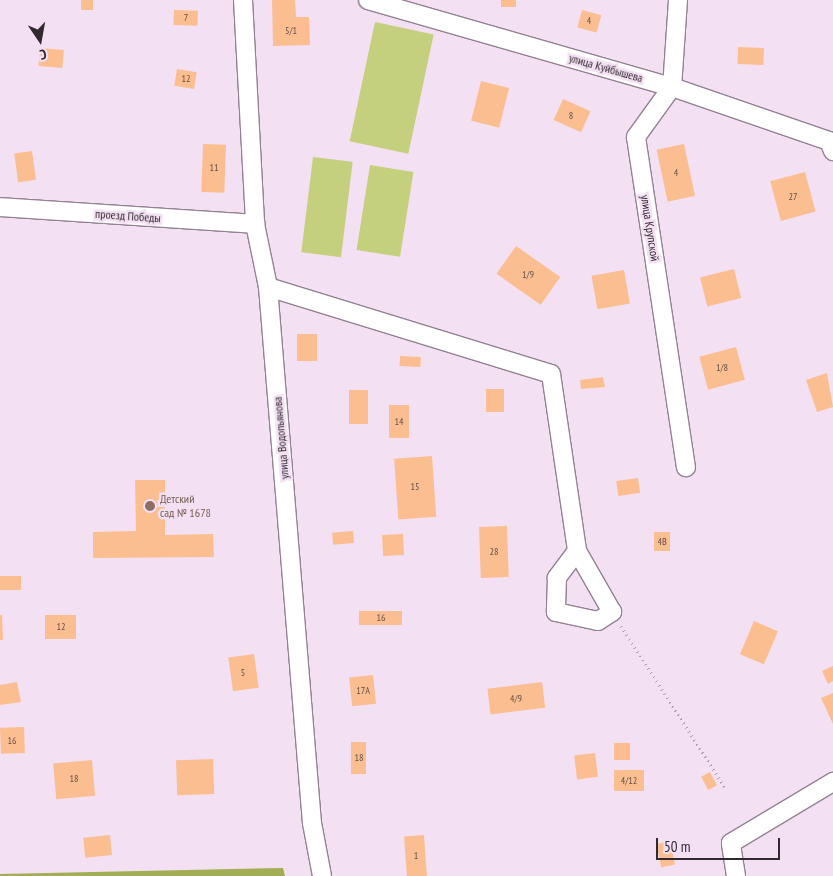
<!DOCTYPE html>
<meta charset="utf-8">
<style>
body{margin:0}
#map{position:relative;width:833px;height:876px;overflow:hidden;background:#f4e0f3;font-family:"PT Sans Narrow",sans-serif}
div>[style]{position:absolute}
.green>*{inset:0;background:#c4d07e;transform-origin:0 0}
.forest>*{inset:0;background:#a2ae54}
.building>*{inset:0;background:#fbbe90;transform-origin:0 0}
.path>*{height:3px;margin-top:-1.5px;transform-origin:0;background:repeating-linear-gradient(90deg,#af9fae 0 1px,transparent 0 5px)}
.roads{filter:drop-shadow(1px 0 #938292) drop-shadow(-1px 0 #938292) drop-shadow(0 1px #938292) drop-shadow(0 -1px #938292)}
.minor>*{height:18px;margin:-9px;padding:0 9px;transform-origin:9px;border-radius:9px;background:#fff}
.dots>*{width:14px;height:14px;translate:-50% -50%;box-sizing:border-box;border:2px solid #f4e0f3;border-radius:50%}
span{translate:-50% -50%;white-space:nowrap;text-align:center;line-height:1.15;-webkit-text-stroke:5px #f4e0f3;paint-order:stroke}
.number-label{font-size:10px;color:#634e48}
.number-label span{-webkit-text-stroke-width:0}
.street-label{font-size:12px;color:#302930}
.education-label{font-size:12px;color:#785e54}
.left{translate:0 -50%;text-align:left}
.north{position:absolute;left:15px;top:15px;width:50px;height:50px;-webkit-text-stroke:4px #f4e0f3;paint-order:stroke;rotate:168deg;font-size:14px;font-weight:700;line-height:20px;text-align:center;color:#302930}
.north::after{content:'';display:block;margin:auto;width:18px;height:22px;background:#302930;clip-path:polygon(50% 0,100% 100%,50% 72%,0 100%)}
.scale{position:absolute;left:656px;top:838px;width:124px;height:22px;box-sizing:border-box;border:2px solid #302930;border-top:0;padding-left:6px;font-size:15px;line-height:18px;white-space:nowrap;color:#302930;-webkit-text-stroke:4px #f4e0f3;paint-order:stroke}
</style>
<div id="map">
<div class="green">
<i style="left:375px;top:22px;width:60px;height:122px;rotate:12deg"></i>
<i style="left:313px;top:157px;width:40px;height:96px;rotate:7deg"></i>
<i style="left:370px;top:165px;width:44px;height:86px;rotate:9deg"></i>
</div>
<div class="forest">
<i style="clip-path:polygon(283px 868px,285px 876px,0 876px,0 874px)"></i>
</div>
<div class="building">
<i style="left:81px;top:0;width:12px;height:10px"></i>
<i style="clip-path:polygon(272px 0,295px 0,296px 17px,309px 17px,310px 45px,273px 46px)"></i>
<i style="left:501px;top:0;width:15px;height:7px"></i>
<i style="left:174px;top:10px;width:24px;height:15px;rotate:2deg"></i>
<i style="left:582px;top:10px;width:20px;height:18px;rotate:15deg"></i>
<i style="left:738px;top:47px;width:26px;height:17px;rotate:2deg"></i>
<i style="left:40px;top:48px;width:24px;height:18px;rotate:5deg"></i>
<i style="left:177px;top:69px;width:20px;height:17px;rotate:9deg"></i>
<i style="left:481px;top:81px;width:29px;height:41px;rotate:14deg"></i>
<i style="left:563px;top:99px;width:30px;height:23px;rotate:24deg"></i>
<i style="left:203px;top:144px;width:23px;height:48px;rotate:2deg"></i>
<i style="left:684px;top:144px;width:53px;height:28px;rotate:78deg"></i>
<i style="left:32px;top:151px;width:29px;height:18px;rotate:82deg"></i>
<i style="left:805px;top:172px;width:41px;height:36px;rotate:75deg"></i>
<i style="left:516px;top:246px;width:54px;height:34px;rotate:35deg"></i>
<i style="left:734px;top:269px;width:30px;height:35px;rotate:76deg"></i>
<i style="left:624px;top:270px;width:34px;height:33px;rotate:80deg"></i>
<i style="left:297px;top:334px;width:20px;height:27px"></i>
<i style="left:736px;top:347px;width:34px;height:38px;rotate:75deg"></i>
<i style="left:400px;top:356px;width:21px;height:10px;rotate:3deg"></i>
<i style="clip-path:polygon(827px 373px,833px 407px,817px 412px,806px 380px)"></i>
<i style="clip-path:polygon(603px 377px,605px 387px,581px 389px,580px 380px)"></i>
<i style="left:486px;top:389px;width:18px;height:23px"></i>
<i style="left:368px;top:390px;width:34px;height:19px;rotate:90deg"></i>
<i style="left:389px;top:405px;width:20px;height:33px"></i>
<i style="left:432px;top:456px;width:61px;height:38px;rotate:86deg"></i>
<i style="left:638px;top:478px;width:15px;height:22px;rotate:82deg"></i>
<i style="clip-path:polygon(135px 480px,165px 480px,165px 535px,213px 534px,214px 557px,93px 558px,93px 532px,136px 531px)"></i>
<i style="left:507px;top:526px;width:51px;height:28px;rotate:88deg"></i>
<i style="left:353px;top:531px;width:12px;height:21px;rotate:85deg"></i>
<i style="left:654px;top:532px;width:16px;height:19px"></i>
<i style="left:403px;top:534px;width:21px;height:21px;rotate:87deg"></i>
<i style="left:0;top:576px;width:21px;height:14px"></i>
<i style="left:359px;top:611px;width:43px;height:14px"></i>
<i style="clip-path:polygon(0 615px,2px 615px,3px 640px,0 640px)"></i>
<i style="left:45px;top:615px;width:31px;height:24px"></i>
<i style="left:754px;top:621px;width:26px;height:36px;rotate:23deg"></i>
<i style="left:254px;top:654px;width:34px;height:26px;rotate:82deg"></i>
<i style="clip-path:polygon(833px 666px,833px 681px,828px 684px,822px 671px)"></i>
<i style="left:373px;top:675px;width:29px;height:24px;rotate:84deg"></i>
<i style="clip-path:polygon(17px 682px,21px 702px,0 705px,0 685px)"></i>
<i style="left:542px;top:682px;width:26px;height:55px;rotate:83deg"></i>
<i style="clip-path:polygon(833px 693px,833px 724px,821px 698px)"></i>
<i style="left:24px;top:727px;width:26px;height:24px;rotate:88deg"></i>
<i style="left:351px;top:742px;width:15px;height:32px"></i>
<i style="left:614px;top:743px;width:16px;height:17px"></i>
<i style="left:595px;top:753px;width:24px;height:21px;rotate:83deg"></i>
<i style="left:213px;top:759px;width:35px;height:37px;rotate:88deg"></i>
<i style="left:92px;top:760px;width:36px;height:39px;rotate:85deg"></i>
<i style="left:644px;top:770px;width:21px;height:30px;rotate:90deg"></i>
<i style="left:710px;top:772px;width:15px;height:10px;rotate:62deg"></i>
<i style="left:110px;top:835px;width:20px;height:27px;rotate:84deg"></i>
<i style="left:424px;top:835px;width:41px;height:20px;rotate:86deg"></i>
<i style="left:670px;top:841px;width:24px;height:14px;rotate:78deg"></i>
</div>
<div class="path">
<i style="left:621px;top:626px;width:194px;rotate:57.2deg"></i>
</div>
<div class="roads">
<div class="minor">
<i style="left:243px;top:0;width:224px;rotate:86.9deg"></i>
<i style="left:255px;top:224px;width:64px;rotate:78.3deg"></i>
<i style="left:268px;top:287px;width:538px;rotate:85.31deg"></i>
<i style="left:312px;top:823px;width:54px;rotate:79.3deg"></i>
<i style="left:368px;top:0;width:316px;rotate:16deg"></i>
<i style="left:672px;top:87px;width:166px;rotate:19deg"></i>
<i style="left:829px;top:141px;width:11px;rotate:68deg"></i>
<i style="left:678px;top:0;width:87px;rotate:93.9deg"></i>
<i style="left:672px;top:87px;width:62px;rotate:125.8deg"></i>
<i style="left:636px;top:137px;width:334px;rotate:81.4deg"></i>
<i style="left:0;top:207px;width:256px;rotate:3.8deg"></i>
<i style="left:268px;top:287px;width:296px;rotate:17.1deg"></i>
<i style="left:551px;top:374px;width:179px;rotate:81.6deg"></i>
<i style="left:577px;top:551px;width:34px;rotate:127deg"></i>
<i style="left:557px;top:578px;width:34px;rotate:92deg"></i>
<i style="left:556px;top:612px;width:43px;rotate:12.1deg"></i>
<i style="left:598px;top:621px;width:17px;rotate:-33deg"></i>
<i style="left:612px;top:612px;width:70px;rotate:-119.8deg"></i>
<i style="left:736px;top:876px;width:33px;rotate:-99deg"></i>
<i style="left:731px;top:843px;width:119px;rotate:-30.9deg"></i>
</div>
</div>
<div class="dots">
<i style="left:150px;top:506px;background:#8d6e63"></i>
</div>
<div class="number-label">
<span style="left:186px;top:18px">7</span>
<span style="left:589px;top:21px">4</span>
<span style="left:291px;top:31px">5/1</span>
<span style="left:186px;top:79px">12</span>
<span style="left:571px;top:116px">8</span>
<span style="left:214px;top:168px">11</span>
<span style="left:676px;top:173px">4</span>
<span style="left:793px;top:197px">27</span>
<span style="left:528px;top:275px">1/9</span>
<span style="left:722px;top:368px">1/8</span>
<span style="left:399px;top:422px">14</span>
<span style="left:415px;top:487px">15</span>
<span style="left:662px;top:542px">4В</span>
<span style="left:494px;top:552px">28</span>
<span style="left:381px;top:618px">16</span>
<span style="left:61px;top:627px">12</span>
<span style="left:243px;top:673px">5</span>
<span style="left:363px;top:691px">17А</span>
<span style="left:516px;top:699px">4/9</span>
<span style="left:12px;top:741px">16</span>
<span style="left:359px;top:758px">18</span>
<span style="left:74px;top:779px">18</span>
<span style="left:629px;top:781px">4/12</span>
<span style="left:416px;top:856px">1</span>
</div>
<div class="street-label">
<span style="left:606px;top:68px;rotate:16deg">улица Куйбышева</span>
<span style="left:128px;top:216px;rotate:4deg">проезд Победы</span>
<span style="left:650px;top:228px;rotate:81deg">улица Крупской</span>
<span style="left:281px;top:438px;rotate:-95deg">улица Водопьянова</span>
</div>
<div class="education-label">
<span class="left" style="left:160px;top:506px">Детский<br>сад № 1678</span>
</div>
<div class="north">С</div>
<div class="scale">50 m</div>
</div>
